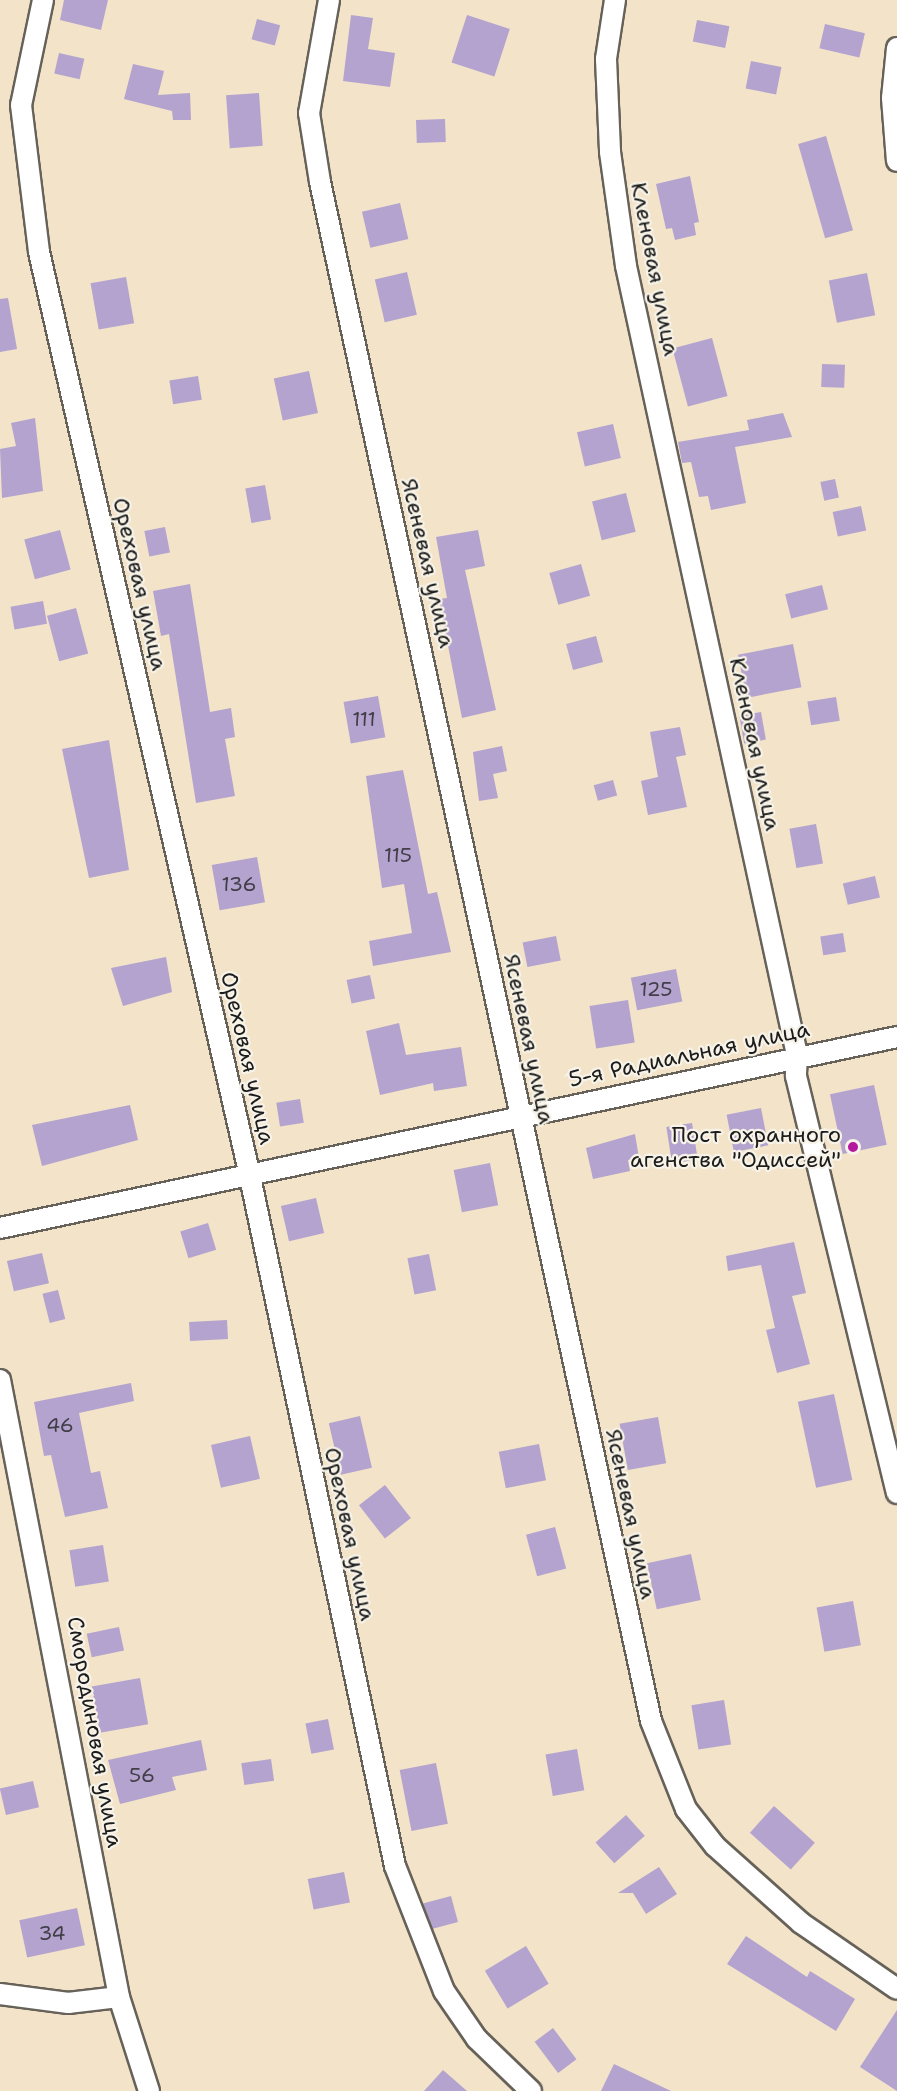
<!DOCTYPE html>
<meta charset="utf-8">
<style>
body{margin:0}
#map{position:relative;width:897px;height:2091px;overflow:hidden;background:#f2e3c9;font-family:"Shantell Sans",sans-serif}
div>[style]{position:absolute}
.building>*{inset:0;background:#b3a3ce;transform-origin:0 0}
.roads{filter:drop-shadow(2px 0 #676259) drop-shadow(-2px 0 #676259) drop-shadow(0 2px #676259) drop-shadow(0 -2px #676259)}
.street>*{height:20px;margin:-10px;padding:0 10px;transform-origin:10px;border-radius:10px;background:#fff}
.dots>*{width:16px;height:16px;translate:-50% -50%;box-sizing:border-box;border:3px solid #f7f3e8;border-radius:50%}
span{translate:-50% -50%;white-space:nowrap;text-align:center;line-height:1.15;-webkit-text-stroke:4.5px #f7f3e8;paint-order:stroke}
.number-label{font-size:20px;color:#423e48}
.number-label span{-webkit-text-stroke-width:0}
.street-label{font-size:22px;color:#1c1c1c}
.poi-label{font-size:22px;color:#1c1c1c}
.right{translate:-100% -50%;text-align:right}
</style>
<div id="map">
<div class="building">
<i style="clip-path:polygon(64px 0,108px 0,101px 30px,60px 20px)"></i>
<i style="clip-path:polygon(351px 15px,373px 18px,368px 49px,395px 53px,390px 87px,343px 81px)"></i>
<i style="left:467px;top:15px;width:45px;height:50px;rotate:18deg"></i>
<i style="left:257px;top:19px;width:24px;height:21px;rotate:15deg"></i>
<i style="left:697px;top:20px;width:33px;height:22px;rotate:11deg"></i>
<i style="left:825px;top:24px;width:41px;height:25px;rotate:13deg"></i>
<i style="left:59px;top:53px;width:26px;height:21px;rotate:13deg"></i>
<i style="left:751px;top:61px;width:31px;height:28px;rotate:11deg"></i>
<i style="clip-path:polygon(133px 64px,164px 71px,158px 95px,190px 93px,191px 120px,173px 120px,172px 111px,124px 99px)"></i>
<i style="left:259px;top:93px;width:53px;height:33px;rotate:86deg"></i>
<i style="left:445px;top:119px;width:23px;height:29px;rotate:88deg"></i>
<i style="left:826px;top:136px;width:98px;height:29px;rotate:74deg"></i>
<i style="clip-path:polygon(690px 176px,699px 222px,694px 223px,696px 235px,675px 240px,672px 228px,666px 229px,656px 184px)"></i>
<i style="left:400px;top:203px;width:37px;height:39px;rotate:77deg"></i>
<i style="left:407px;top:272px;width:44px;height:33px;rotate:77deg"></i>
<i style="left:867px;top:273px;width:43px;height:39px;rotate:79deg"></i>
<i style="left:126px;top:277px;width:47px;height:36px;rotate:80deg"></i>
<i style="clip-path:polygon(8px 298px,17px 349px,0 352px,0 299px)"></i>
<i style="left:712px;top:338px;width:60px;height:41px;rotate:75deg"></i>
<i style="left:822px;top:364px;width:23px;height:23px;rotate:2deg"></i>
<i style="left:309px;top:371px;width:43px;height:36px;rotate:78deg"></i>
<i style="left:198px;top:376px;width:24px;height:29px;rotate:81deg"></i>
<i style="clip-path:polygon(783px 413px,792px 437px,735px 447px,746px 503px,711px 510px,708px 496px,699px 497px,691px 462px,682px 463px,678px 442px,749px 430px,747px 420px)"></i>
<i style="clip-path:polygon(35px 418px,43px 491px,2px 498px,0 449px,16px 446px,11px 423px)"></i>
<i style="left:613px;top:424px;width:35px;height:37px;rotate:77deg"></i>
<i style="left:835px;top:479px;width:19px;height:15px;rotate:78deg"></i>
<i style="left:265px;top:485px;width:35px;height:20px;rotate:80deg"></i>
<i style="left:626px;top:493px;width:40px;height:35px;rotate:76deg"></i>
<i style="left:861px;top:506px;width:25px;height:29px;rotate:78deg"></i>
<i style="left:165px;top:527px;width:26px;height:21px;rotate:79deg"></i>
<i style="left:60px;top:530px;width:41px;height:37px;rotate:75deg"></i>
<i style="clip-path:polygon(478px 530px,485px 566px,465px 570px,496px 710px,462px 718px,439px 599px,447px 598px,436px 537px)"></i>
<i style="left:581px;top:564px;width:33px;height:33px;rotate:74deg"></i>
<i style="clip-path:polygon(190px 584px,210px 712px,231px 708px,235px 737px,225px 739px,235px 796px,196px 803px,169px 634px,161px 636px,153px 591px)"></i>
<i style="left:822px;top:585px;width:25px;height:38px;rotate:76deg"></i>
<i style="left:43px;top:601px;width:23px;height:33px;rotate:80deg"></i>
<i style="left:76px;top:608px;width:47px;height:30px;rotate:75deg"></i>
<i style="left:596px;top:636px;width:27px;height:31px;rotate:75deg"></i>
<i style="left:793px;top:644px;width:44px;height:56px;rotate:79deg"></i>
<i style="left:378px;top:696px;width:42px;height:35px;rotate:80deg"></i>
<i style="left:836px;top:697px;width:24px;height:29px;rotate:81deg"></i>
<i style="left:761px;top:712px;width:28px;height:22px;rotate:80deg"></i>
<i style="clip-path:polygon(680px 727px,686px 755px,676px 757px,687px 807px,648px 815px,641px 781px,658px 777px,650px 732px)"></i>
<i style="clip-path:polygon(109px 740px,129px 870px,89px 878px,62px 749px)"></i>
<i style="clip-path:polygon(502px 746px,507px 771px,493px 774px,498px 798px,479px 801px,473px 752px)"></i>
<i style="clip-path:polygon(403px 770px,428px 894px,437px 892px,451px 952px,373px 966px,369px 941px,412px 933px,404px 884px,382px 888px,366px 776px)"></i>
<i style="left:613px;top:780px;width:16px;height:20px;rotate:75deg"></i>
<i style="left:816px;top:824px;width:40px;height:27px;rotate:80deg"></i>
<i style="left:257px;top:857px;width:46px;height:46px;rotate:80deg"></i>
<i style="left:875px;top:876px;width:22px;height:33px;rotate:77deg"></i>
<i style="left:843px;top:933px;width:19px;height:23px;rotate:81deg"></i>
<i style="left:556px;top:936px;width:25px;height:34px;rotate:79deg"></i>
<i style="clip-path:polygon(166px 957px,172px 992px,123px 1006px,111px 968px)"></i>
<i style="left:676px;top:969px;width:33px;height:46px;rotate:79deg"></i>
<i style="left:370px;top:975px;width:24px;height:24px;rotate:78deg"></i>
<i style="left:628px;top:1000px;width:43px;height:39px;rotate:81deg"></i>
<i style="clip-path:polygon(399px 1023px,406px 1055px,461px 1047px,467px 1086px,434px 1091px,433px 1083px,380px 1095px,366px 1031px)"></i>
<i style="left:874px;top:1085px;width:61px;height:45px;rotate:78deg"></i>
<i style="left:300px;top:1099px;width:24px;height:24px;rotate:81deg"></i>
<i style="clip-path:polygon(130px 1105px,138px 1140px,42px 1166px,32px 1125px)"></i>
<i style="left:761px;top:1108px;width:38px;height:35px;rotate:79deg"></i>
<i style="left:692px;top:1123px;width:37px;height:26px;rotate:81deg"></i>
<i style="clip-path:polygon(635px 1134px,639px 1158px,628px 1160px,630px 1171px,593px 1179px,586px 1148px)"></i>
<i style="left:490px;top:1163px;width:43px;height:37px;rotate:79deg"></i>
<i style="left:316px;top:1198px;width:36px;height:36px;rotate:77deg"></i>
<i style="left:208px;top:1223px;width:28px;height:29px;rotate:73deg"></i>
<i style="clip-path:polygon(794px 1242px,806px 1293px,792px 1296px,810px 1364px,777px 1373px,766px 1330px,775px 1328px,761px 1265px,728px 1271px,726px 1256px)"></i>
<i style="left:42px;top:1253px;width:31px;height:36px;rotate:77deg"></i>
<i style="left:429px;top:1254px;width:37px;height:22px;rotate:79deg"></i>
<i style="left:58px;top:1290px;width:30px;height:16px;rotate:76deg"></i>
<i style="left:227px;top:1320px;width:19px;height:38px;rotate:87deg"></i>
<i style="clip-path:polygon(131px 1383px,134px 1401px,79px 1413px,91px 1473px,100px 1471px,108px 1508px,65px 1517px,51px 1455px,44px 1456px,34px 1402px)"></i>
<i style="left:834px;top:1394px;width:88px;height:37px;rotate:78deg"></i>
<i style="left:360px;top:1416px;width:53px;height:32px;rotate:77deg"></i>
<i style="left:658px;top:1417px;width:47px;height:39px;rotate:80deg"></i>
<i style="left:250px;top:1436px;width:44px;height:40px;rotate:77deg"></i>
<i style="left:539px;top:1444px;width:37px;height:41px;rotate:79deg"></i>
<i style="left:385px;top:1485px;width:42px;height:33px;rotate:52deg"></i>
<i style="left:555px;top:1527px;width:43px;height:30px;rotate:75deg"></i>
<i style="left:103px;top:1545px;width:37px;height:34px;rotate:81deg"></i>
<i style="left:691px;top:1554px;width:47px;height:45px;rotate:78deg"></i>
<i style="left:853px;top:1601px;width:45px;height:37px;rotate:80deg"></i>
<i style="left:119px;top:1627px;width:24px;height:33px;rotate:78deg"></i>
<i style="left:140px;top:1678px;width:47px;height:49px;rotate:80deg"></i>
<i style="left:724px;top:1700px;width:45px;height:33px;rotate:81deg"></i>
<i style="left:328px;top:1719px;width:31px;height:23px;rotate:79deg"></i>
<i style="clip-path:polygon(201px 1740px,207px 1770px,172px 1777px,176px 1790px,120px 1804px,108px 1760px)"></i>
<i style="left:577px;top:1749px;width:42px;height:32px;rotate:80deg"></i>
<i style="left:271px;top:1759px;width:22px;height:30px;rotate:82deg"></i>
<i style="left:436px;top:1763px;width:62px;height:37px;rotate:79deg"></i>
<i style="left:33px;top:1781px;width:27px;height:34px;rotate:77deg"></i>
<i style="left:774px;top:1806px;width:55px;height:36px;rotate:42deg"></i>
<i style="left:626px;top:1815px;width:28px;height:41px;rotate:48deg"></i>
<i style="clip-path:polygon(659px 1867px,677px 1894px,646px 1914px,633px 1893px,618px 1893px)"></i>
<i style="left:344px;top:1872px;width:31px;height:37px;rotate:79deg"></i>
<i style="left:451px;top:1896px;width:27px;height:29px;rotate:75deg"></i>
<i style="left:77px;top:1908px;width:38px;height:59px;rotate:78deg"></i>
<i style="clip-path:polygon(746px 1936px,807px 1977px,810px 1971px,855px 1999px,836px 2031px,727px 1964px)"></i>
<i style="left:526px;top:1946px;width:44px;height:48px;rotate:59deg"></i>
<i style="clip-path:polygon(897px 2010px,897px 2091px,860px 2067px)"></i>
<i style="left:553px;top:2028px;width:39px;height:23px;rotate:53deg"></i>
<i style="clip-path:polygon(614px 2064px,671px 2091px,601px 2091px)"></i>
<i style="clip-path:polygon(443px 2070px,467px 2091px,424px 2091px)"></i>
</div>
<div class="roads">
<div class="street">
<i style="left:43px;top:0;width:107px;rotate:101.8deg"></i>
<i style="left:21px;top:105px;width:148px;rotate:83deg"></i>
<i style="left:39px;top:252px;width:944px;rotate:77.14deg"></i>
<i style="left:249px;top:1172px;width:709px;rotate:78.12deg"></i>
<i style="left:395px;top:1866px;width:134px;rotate:68.6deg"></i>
<i style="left:444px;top:1991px;width:58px;rotate:55.5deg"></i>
<i style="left:477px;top:2039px;width:75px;rotate:43.9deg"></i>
<i style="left:329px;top:0;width:115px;rotate:100deg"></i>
<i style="left:309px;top:113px;width:70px;rotate:80.9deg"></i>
<i style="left:320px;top:182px;width:1574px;rotate:77.86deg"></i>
<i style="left:651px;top:1721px;width:95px;rotate:68.3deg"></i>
<i style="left:686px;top:1809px;width:47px;rotate:51.9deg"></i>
<i style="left:715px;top:1846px;width:115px;rotate:41.8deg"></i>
<i style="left:801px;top:1923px;width:116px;rotate:34.5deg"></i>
<i style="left:615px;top:0;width:60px;rotate:98.7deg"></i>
<i style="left:606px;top:59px;width:93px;rotate:87.5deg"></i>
<i style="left:610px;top:152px;width:115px;rotate:82deg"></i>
<i style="left:626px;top:266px;width:807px;rotate:77.77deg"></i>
<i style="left:797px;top:1055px;width:21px;rotate:93deg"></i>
<i style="left:796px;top:1076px;width:429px;rotate:76.4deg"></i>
<i style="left:897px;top:48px;width:50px;rotate:95.7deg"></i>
<i style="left:892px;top:98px;width:63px;rotate:85.5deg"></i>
<i style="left:0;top:1228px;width:917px;rotate:-12.02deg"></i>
<i style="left:0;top:1380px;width:628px;rotate:79.08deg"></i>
<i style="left:119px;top:1997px;width:99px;rotate:72.3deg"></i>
<i style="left:0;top:1994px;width:69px;rotate:7.5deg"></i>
<i style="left:68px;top:2003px;width:51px;rotate:-6.7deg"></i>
</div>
</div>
<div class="dots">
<i style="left:853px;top:1147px;background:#b5179e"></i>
</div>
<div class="number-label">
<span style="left:364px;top:719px">111</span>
<span style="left:398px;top:855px">115</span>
<span style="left:239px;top:884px">136</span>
<span style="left:656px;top:989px">125</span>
<span style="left:60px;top:1425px">46</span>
<span style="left:142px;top:1775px">56</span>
<span style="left:52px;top:1933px">34</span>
</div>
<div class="street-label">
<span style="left:655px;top:269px;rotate:79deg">Кленовая улица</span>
<span style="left:428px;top:563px;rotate:77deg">Ясеневая улица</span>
<span style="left:140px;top:584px;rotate:77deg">Ореховая улица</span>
<span style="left:755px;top:744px;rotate:78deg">Кленовая улица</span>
<span style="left:529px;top:1039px;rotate:78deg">Ясеневая улица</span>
<span style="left:689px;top:1054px;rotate:-12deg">5-я Радиальная улица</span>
<span style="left:248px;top:1058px;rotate:77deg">Ореховая улица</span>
<span style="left:631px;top:1514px;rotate:78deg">Ясеневая улица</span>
<span style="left:350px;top:1534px;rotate:78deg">Ореховая улица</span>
<span style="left:95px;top:1732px;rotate:80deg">Смородиновая улица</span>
</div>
<div class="poi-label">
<span class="right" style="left:841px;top:1147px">Пост охранного<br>агенства "Одисcей"</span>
</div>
</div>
